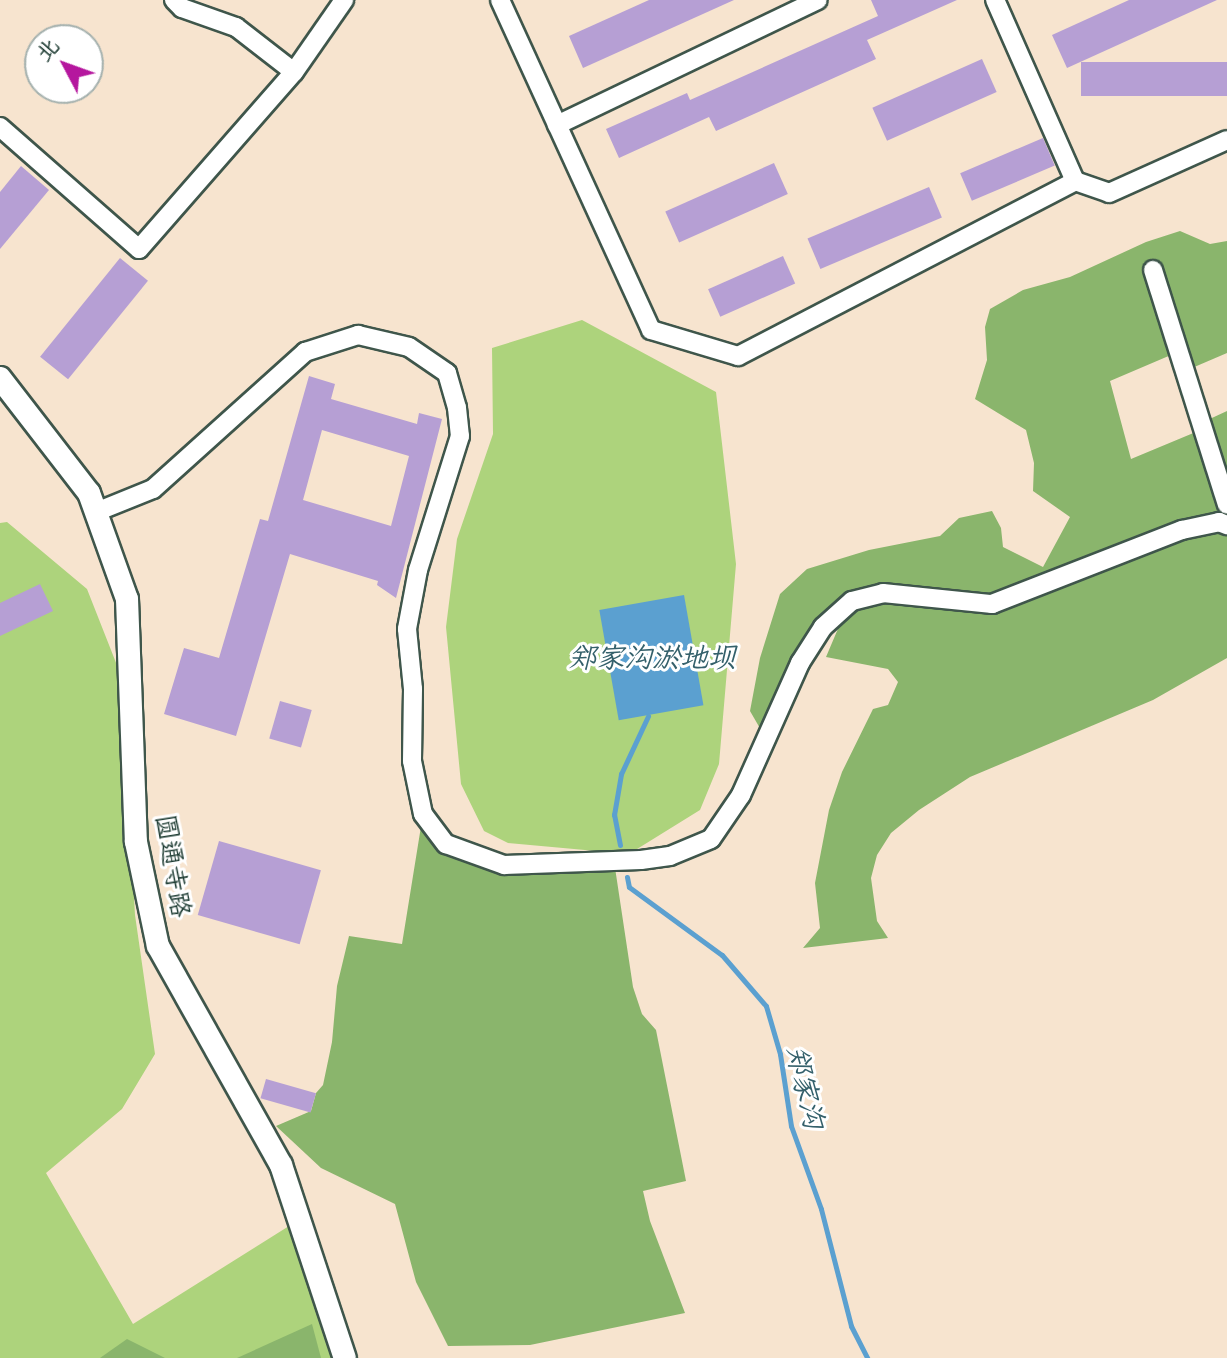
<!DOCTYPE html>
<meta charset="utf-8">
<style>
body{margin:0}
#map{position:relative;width:1227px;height:1358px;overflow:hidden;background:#f7e4cf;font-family:Sriracha,"LXGW WenKai TC",sans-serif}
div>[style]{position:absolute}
.green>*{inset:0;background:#add37c}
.forest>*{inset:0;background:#8ab56c}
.water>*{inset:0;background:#5ba0d0;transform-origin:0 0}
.stream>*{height:5px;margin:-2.5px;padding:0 2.5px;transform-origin:2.5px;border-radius:2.5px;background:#5ba0d0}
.building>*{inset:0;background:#b69fd4;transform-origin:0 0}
.roads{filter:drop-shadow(2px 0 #3f564b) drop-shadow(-2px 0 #3f564b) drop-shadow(0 2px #3f564b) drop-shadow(0 -2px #3f564b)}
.minor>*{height:18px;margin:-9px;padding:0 9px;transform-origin:9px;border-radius:9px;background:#fff}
.tertiary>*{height:22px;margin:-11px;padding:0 11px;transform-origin:11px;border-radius:11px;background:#fff}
span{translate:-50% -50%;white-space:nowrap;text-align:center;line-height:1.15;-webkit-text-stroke:6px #fff;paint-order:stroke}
.street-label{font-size:26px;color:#1f3d34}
.water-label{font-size:28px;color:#34606b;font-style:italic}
.north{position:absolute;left:24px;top:24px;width:80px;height:80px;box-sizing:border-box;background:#fff;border:2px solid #a5b1ae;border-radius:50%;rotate:311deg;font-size:22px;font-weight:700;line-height:32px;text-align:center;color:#1f3d34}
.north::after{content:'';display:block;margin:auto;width:28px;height:36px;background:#b5179e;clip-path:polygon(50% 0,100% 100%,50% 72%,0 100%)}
</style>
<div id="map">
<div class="green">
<i style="clip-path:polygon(582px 320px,716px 392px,736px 564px,719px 764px,700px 810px,629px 854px,508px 843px,484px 831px,461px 784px,446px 627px,457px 539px,493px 434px,492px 348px)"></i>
<i style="clip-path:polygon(7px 522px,87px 589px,122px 678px,135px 915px,155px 1054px,122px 1109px,46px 1173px,133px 1324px,289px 1226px,332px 1358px,0 1358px,0 523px)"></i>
</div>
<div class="forest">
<i style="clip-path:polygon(1180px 231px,1210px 244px,1227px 241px,1227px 353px,1185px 371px,1178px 352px,1110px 381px,1131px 459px,1203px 429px,1201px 423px,1227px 411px,1227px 658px,1153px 700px,970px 777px,919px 810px,891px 833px,877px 855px,871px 878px,877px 921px,888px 938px,803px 948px,820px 928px,815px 883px,829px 810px,842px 772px,873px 709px,888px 705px,898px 682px,888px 669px,826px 657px,840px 624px,857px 609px,885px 601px,916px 606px,981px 605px,883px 593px,823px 627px,765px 737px,750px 711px,760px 658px,780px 594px,807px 569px,869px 550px,940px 536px,959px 518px,992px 511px,1001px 528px,1003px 547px,1043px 567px,1070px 517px,1033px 491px,1034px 463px,1026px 430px,975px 399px,987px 360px,985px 327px,990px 309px,1023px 290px,1070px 277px,1146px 242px)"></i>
<i style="clip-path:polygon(423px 814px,446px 844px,504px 865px,614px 861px,633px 987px,642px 1014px,656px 1030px,686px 1181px,643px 1191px,650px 1221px,685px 1313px,530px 1345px,448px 1346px,416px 1282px,395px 1204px,321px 1168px,276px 1126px,311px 1111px,316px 1093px,323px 1085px,332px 1042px,337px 986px,349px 936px,402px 944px)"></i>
<i style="clip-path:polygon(312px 1324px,321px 1358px,237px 1358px)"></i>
<i style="clip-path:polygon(127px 1339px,165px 1358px,100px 1358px)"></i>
</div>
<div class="water">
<i style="left:684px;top:595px;width:112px;height:86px;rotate:80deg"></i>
</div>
<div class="stream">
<i style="left:620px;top:845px;width:31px;rotate:-101deg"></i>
<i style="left:614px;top:815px;width:42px;rotate:-80.3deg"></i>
<i style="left:621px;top:774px;width:64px;rotate:-65deg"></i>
<i style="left:627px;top:877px;width:10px;rotate:79deg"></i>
<i style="left:629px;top:887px;width:115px;rotate:36.2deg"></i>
<i style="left:722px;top:955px;width:67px;rotate:49.2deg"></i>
<i style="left:766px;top:1006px;width:50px;rotate:73.7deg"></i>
<i style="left:780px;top:1054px;width:73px;rotate:81.3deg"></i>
<i style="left:791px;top:1126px;width:88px;rotate:70.1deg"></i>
<i style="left:821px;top:1209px;width:121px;rotate:75.6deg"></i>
<i style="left:851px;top:1326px;width:36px;rotate:63deg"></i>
</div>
<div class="building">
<i style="clip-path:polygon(649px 0,734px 0,583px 68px,569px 36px)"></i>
<i style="clip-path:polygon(871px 0,957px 0,867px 40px,876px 59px,716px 131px,709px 117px,619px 158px,606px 129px,687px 93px,690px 100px,878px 16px)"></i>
<i style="clip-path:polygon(1129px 0,1217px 0,1067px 68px,1052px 35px)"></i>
<i style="left:982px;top:59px;width:36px;height:120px;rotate:66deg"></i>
<i style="left:1227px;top:62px;width:34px;height:146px;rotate:90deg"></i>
<i style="left:1043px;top:138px;width:30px;height:90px;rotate:67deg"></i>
<i style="left:774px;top:163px;width:34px;height:119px;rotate:66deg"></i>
<i style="clip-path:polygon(21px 166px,49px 190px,0 249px,0 192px)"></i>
<i style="left:929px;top:187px;width:33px;height:132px;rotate:67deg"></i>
<i style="left:783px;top:256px;width:30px;height:82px;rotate:66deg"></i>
<i style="left:120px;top:258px;width:36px;height:127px;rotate:39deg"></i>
<i style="clip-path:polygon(evenodd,309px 376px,335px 384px,331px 399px,417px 424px,419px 413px,442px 419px,396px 598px,377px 585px,378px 581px,290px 554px,236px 736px,164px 714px,184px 648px,219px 658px,260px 519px,268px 521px,309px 376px,322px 430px,409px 456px,391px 526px,303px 500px,322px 430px)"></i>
<i style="clip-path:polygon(40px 584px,53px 611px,0 636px,0 603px)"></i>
<i style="left:280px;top:701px;width:33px;height:39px;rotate:16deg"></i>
<i style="left:219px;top:841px;width:106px;height:77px;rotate:16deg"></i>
<i style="left:266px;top:1079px;width:52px;height:20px;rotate:16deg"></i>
</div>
<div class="roads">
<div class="minor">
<i style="left:174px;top:0;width:11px;rotate:45deg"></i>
<i style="left:182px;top:8px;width:57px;rotate:19.4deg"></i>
<i style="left:236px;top:27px;width:73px;rotate:37.8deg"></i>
<i style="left:500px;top:0;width:363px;rotate:65.4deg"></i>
<i style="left:651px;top:330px;width:91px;rotate:16.6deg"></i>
<i style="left:738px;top:356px;width:380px;rotate:-27.4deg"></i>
<i style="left:1075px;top:181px;width:198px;rotate:-113.8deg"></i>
<i style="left:557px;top:125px;width:289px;rotate:-25.6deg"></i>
<i style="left:0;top:127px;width:185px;rotate:41.3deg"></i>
<i style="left:139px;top:249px;width:235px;rotate:-48.8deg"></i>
<i style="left:294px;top:72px;width:88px;rotate:-55.2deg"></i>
<i style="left:1075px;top:181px;width:36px;rotate:19deg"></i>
<i style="left:1109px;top:193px;width:129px;rotate:-24.2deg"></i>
<i style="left:1153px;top:270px;width:246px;rotate:72.5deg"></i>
<i style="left:96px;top:512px;width:61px;rotate:-22deg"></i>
<i style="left:153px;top:489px;width:205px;rotate:-42deg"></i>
<i style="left:305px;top:352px;width:56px;rotate:-17.8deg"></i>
<i style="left:358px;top:335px;width:52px;rotate:13.2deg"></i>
<i style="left:409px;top:347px;width:46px;rotate:34.4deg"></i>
<i style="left:447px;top:373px;width:36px;rotate:74deg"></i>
<i style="left:457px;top:408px;width:28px;rotate:84deg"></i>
<i style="left:460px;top:436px;width:140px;rotate:107.4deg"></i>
<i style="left:418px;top:570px;width:60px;rotate:100.6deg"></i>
<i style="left:407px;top:629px;width:60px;rotate:84.3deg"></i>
<i style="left:413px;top:689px;width:72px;rotate:90.8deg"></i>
<i style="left:412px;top:761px;width:54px;rotate:78.3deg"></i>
<i style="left:423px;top:814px;width:38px;rotate:53deg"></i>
<i style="left:446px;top:844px;width:62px;rotate:19.9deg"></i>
<i style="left:504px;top:865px;width:137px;rotate:-2.1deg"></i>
<i style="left:641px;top:860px;width:29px;rotate:-8deg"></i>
<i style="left:670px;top:856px;width:44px;rotate:-22.5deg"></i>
<i style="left:711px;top:839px;width:53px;rotate:-55.7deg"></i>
<i style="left:741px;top:795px;width:145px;rotate:-65.9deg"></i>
<i style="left:800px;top:663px;width:43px;rotate:-57.4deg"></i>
<i style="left:823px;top:627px;width:39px;rotate:-42deg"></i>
<i style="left:852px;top:601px;width:32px;rotate:-14deg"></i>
<i style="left:883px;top:593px;width:110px;rotate:5.8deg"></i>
<i style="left:992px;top:604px;width:204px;rotate:-21.3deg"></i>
<i style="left:1182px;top:530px;width:38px;rotate:-12deg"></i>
<i style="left:1219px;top:522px;width:9px;rotate:21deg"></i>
</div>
<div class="tertiary">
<i style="left:0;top:378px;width:145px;rotate:52.3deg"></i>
<i style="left:89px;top:493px;width:113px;rotate:70.3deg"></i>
<i style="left:127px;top:599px;width:243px;rotate:87.9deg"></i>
<i style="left:136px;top:842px;width:106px;rotate:78.1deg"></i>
<i style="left:158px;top:946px;width:251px;rotate:60.7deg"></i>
<i style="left:281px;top:1165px;width:203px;rotate:71.7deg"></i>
</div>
</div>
<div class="street-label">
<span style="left:173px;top:866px;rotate:81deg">圆通寺路</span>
</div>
<div class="water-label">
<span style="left:652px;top:658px">郑家沟淤地坝</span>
<span style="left:805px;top:1087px;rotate:77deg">郑家沟</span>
</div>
<div class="north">北</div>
</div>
